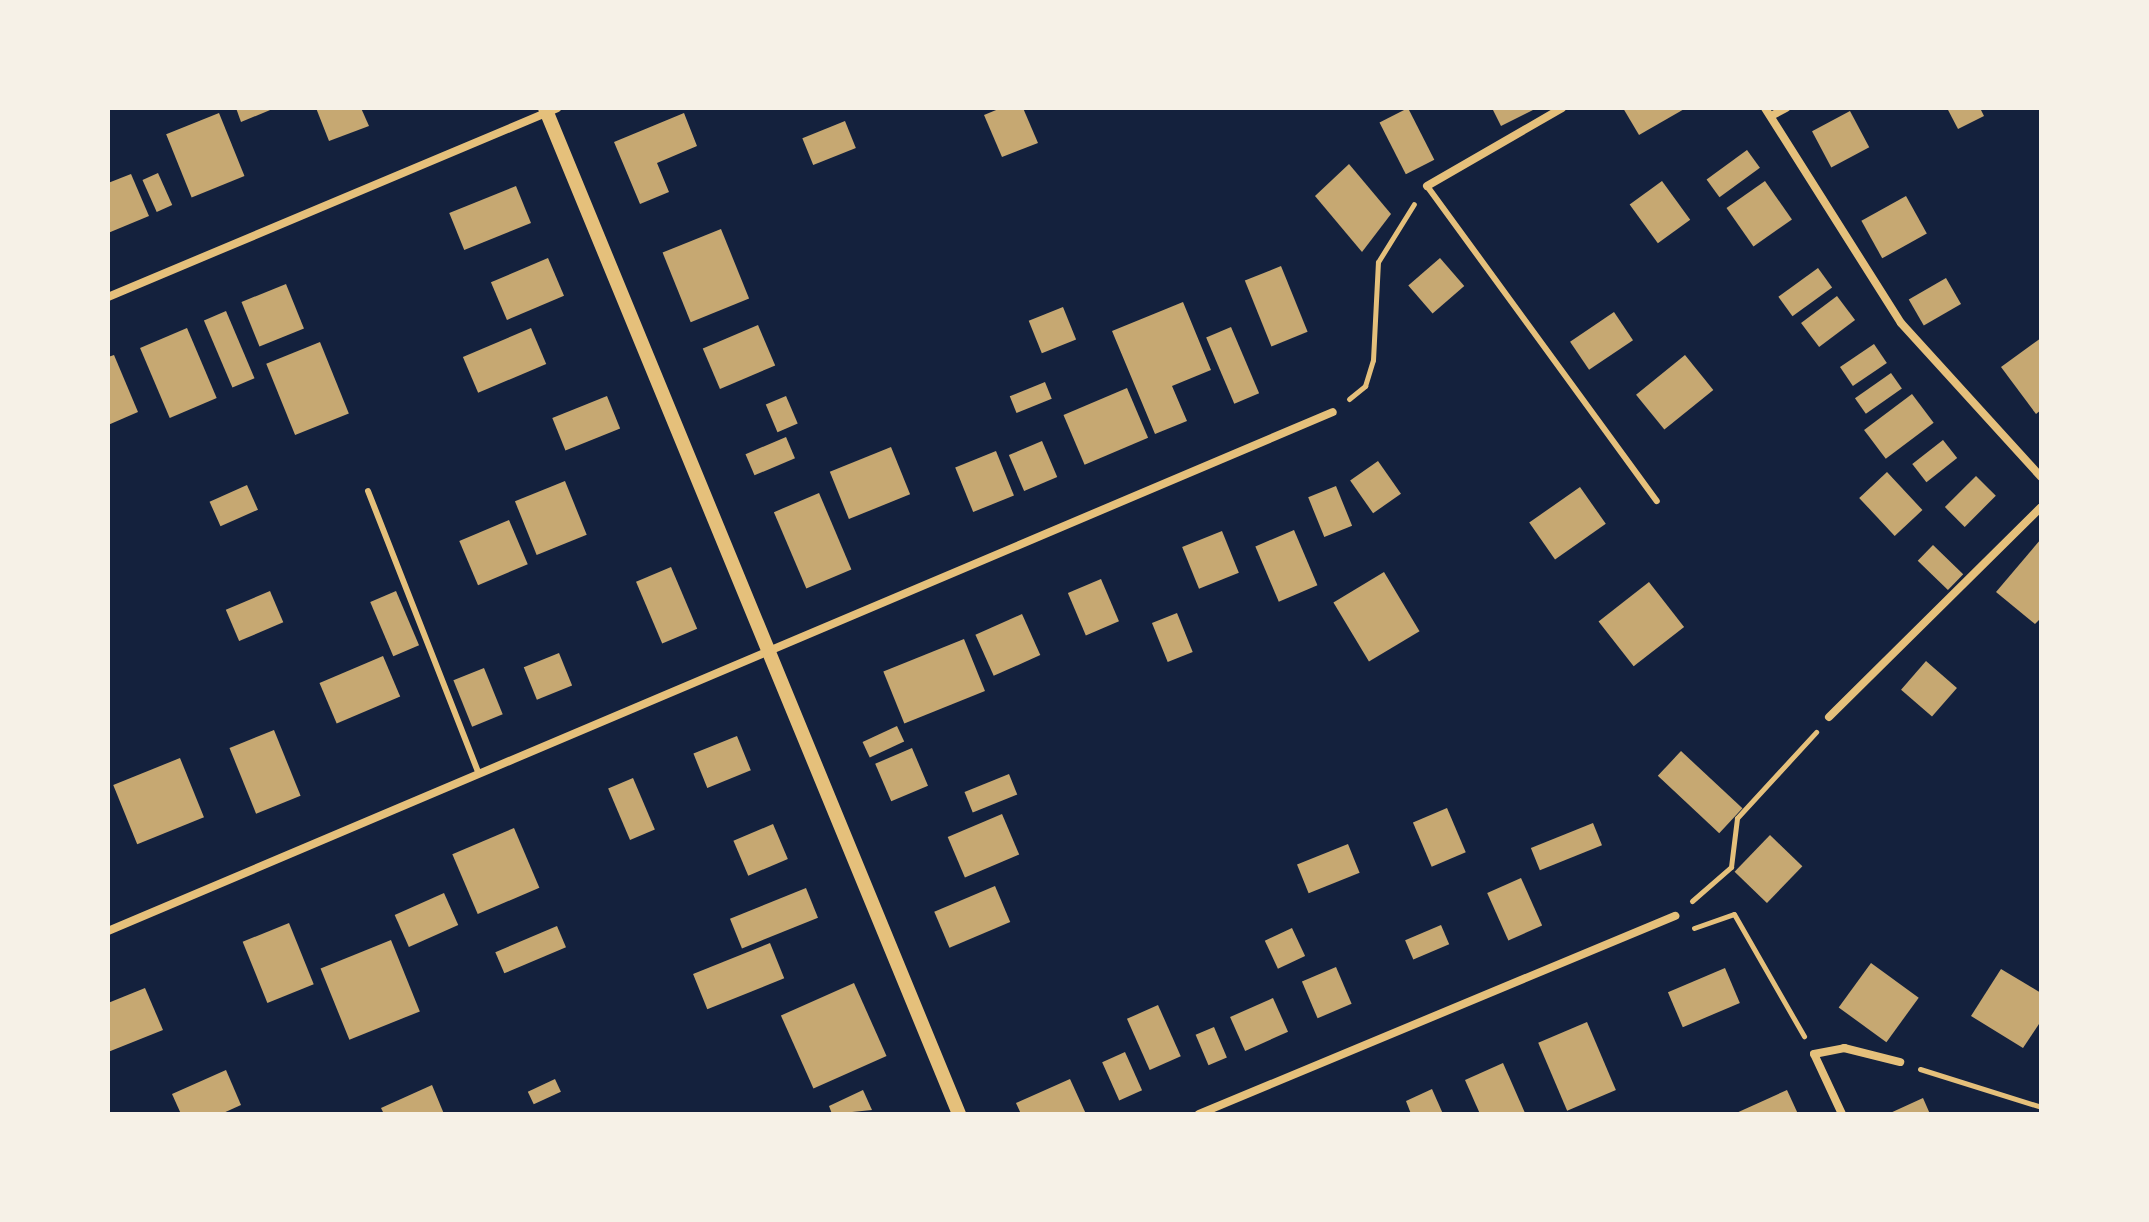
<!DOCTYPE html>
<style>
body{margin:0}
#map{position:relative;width:2149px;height:1222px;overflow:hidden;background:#14213d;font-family:Mulish,sans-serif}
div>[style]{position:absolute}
.building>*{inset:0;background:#c6a872;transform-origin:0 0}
.path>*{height:5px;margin:-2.5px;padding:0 2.5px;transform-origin:2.5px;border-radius:2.5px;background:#e5c07b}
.service>*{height:6px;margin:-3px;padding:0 3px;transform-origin:3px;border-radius:3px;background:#e5c07b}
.minor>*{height:8px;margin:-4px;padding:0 4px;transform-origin:4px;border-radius:4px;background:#e5c07b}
.tertiary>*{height:14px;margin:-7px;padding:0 7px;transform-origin:7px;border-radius:7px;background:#e5c07b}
span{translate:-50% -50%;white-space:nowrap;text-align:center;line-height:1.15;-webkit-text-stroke:6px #f6f1e7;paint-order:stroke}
.frame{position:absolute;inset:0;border:110px solid #f6f1e7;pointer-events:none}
</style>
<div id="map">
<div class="building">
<i style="clip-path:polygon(236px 108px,275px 108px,241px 122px)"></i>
<i style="clip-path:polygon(316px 108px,361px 108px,369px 126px,329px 141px)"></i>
<i style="clip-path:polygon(1001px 108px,1023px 108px,1038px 143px,1002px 157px,984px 115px)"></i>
<i style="left:1408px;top:108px;width:58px;height:32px;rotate:63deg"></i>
<i style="clip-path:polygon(1492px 108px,1537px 108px,1501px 126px)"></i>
<i style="clip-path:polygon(1623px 108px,1686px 108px,1639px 135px)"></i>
<i style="clip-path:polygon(1947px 108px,1980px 108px,1984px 116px,1958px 129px)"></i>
<i style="left:1850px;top:111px;width:41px;height:43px;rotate:62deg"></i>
<i style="left:219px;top:113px;width:68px;height:57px;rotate:68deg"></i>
<i style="clip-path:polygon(684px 113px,697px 146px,657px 163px,669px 192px,640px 204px,614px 142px)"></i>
<i style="left:845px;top:121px;width:29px;height:46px;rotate:68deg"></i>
<i style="left:1747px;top:150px;width:22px;height:50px;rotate:54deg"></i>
<i style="clip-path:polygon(1349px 164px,1391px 214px,1362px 252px,1315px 196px)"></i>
<i style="left:158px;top:173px;width:35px;height:17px;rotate:66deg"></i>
<i style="clip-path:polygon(131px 174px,149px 216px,108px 233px,108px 183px)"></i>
<i style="left:1662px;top:181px;width:48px;height:40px;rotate:54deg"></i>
<i style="left:1765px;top:181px;width:47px;height:47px;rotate:55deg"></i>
<i style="left:516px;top:186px;width:40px;height:72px;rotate:68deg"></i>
<i style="left:1906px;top:196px;width:43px;height:51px;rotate:61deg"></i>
<i style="left:721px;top:229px;width:75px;height:63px;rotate:68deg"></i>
<i style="left:548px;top:258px;width:41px;height:62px;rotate:67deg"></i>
<i style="left:1440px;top:258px;width:37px;height:42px;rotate:49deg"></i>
<i style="left:1281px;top:266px;width:71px;height:39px;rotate:68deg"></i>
<i style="left:1818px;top:268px;width:24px;height:49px;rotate:54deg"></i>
<i style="left:1946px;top:278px;width:30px;height:43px;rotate:60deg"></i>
<i style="left:286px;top:284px;width:48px;height:48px;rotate:68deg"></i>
<i style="left:1837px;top:296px;width:30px;height:45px;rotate:53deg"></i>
<i style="clip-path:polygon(1183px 302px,1211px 370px,1172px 386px,1187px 421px,1155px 434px,1112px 331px)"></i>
<i style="left:1063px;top:307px;width:35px;height:37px;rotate:68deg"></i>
<i style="left:226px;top:311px;width:73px;height:24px;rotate:67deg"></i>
<i style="left:1614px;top:312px;width:34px;height:53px;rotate:56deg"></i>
<i style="left:758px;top:325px;width:44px;height:60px;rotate:67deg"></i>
<i style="left:1231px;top:327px;width:72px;height:27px;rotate:67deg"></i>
<i style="left:187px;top:328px;width:76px;height:51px;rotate:67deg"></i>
<i style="left:531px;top:328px;width:39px;height:74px;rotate:67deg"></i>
<i style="clip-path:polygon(2041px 338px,2041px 410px,2036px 414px,2001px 367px)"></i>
<i style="left:320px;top:342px;width:77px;height:58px;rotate:68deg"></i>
<i style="left:1874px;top:344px;width:23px;height:41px;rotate:56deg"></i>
<i style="clip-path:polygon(114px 355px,138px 412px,108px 425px,108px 357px)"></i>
<i style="left:1685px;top:355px;width:45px;height:63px;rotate:51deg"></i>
<i style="left:1891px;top:373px;width:19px;height:44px;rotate:55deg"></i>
<i style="left:1045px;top:382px;width:18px;height:38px;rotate:68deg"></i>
<i style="left:1127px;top:388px;width:54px;height:69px;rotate:67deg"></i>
<i style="left:1912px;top:394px;width:36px;height:60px;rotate:53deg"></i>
<i style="left:607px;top:396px;width:35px;height:59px;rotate:68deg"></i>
<i style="left:786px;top:396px;width:30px;height:22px;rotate:67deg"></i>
<i style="left:786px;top:437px;width:23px;height:44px;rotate:67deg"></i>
<i style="left:1943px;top:440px;width:23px;height:39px;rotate:52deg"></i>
<i style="left:1042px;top:441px;width:39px;height:36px;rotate:67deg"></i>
<i style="left:891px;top:447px;width:51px;height:66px;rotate:68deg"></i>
<i style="left:996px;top:451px;width:48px;height:44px;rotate:68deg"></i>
<i style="left:1378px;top:461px;width:40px;height:34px;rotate:55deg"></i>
<i style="left:1887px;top:472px;width:52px;height:38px;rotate:47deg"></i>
<i style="left:1976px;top:476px;width:28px;height:44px;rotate:45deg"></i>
<i style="left:565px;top:481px;width:58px;height:54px;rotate:68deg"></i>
<i style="left:247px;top:485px;width:27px;height:41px;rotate:66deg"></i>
<i style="left:1336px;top:486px;width:43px;height:30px;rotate:68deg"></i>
<i style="left:1580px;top:487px;width:45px;height:62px;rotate:55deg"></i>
<i style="left:819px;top:493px;width:83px;height:49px;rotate:67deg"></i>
<i style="left:509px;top:520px;width:48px;height:54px;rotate:67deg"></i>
<i style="left:1294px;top:530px;width:60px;height:42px;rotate:67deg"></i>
<i style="left:1222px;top:531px;width:45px;height:43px;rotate:68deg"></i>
<i style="clip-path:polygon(2041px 539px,2041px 618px,2035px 624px,1996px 592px)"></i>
<i style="left:1933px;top:545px;width:42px;height:22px;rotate:44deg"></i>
<i style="left:671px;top:567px;width:67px;height:38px;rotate:67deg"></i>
<i style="left:1384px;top:572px;width:69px;height:59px;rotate:59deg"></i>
<i style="left:1101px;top:579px;width:46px;height:36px;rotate:67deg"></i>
<i style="left:1649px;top:582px;width:57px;height:64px;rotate:52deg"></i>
<i style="left:270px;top:591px;width:34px;height:48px;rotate:67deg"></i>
<i style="left:396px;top:591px;width:59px;height:28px;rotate:67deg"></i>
<i style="left:1177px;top:613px;width:42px;height:27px;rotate:68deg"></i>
<i style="left:1022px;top:614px;width:45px;height:51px;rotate:66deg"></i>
<i style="left:964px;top:639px;width:56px;height:87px;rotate:68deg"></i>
<i style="left:559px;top:653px;width:35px;height:38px;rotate:68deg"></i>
<i style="left:383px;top:656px;width:44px;height:69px;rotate:67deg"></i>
<i style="left:1926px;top:661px;width:41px;height:38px;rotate:41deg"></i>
<i style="left:484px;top:668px;width:50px;height:33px;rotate:68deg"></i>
<i style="left:897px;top:726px;width:17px;height:38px;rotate:65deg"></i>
<i style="left:274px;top:730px;width:71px;height:48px;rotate:68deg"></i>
<i style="left:737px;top:736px;width:37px;height:47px;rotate:68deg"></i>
<i style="left:912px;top:748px;width:41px;height:40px;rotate:67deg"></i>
<i style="left:1681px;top:751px;width:84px;height:34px;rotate:43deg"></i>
<i style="left:180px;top:758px;width:64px;height:72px;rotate:68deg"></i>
<i style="left:1009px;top:774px;width:22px;height:48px;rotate:68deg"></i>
<i style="left:633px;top:778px;width:56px;height:27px;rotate:67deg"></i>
<i style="left:1447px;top:808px;width:48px;height:37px;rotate:67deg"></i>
<i style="left:1002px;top:814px;width:44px;height:59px;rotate:67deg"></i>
<i style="left:1593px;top:823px;width:24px;height:67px;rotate:68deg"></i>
<i style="left:773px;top:824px;width:38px;height:43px;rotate:67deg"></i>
<i style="left:514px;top:828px;width:65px;height:67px;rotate:67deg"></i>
<i style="left:1770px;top:835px;width:45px;height:51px;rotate:44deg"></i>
<i style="left:1348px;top:844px;width:31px;height:55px;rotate:68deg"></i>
<i style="left:1521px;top:878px;width:52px;height:37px;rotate:66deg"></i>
<i style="left:995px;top:886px;width:39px;height:66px;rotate:67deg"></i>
<i style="left:806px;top:888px;width:32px;height:82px;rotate:68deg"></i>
<i style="left:444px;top:893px;width:35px;height:54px;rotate:66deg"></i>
<i style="left:289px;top:923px;width:66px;height:50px;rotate:68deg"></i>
<i style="left:1441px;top:925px;width:21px;height:39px;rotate:67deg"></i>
<i style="left:557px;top:926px;width:23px;height:67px;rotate:67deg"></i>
<i style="left:1292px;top:928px;width:31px;height:30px;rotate:65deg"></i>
<i style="left:391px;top:940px;width:77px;height:76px;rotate:68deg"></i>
<i style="left:770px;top:943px;width:38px;height:83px;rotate:68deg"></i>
<i style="left:1871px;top:963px;width:59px;height:55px;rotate:36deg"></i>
<i style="left:1336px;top:967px;width:40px;height:37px;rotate:67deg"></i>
<i style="left:1725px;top:968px;width:38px;height:62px;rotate:67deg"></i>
<i style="clip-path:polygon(2001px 969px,2041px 993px,2041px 1021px,2023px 1048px,1971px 1016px)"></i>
<i style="left:854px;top:983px;width:80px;height:80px;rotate:66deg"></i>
<i style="clip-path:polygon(145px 988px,163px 1030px,108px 1052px,108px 1003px)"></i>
<i style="left:1273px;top:998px;width:37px;height:47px;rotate:66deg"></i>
<i style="left:1158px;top:1005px;width:56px;height:34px;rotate:66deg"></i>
<i style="left:1587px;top:1022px;width:74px;height:53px;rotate:67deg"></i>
<i style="left:1214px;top:1027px;width:33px;height:20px;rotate:67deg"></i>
<i style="left:1125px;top:1052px;width:42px;height:25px;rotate:66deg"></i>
<i style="clip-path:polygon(1503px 1063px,1525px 1113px,1480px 1114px,1465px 1080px)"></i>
<i style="clip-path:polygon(226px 1070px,241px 1105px,221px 1114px,181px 1114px,172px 1094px)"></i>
<i style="left:555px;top:1079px;width:14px;height:30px;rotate:65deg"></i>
<i style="clip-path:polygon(1070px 1079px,1086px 1114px,1021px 1114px,1016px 1103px)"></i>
<i style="clip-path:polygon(432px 1085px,444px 1114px,384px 1114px,381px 1108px)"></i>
<i style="clip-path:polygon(1432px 1089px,1443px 1114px,1411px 1114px,1406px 1101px)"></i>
<i style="clip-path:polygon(863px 1090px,872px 1110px,832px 1114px,829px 1106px)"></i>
<i style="clip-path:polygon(1787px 1090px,1798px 1114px,1734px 1114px)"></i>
<i style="clip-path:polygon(1923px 1098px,1930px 1114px,1888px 1114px)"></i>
</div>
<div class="path">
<i style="left:1349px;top:399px;width:21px;rotate:-39deg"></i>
<i style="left:1365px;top:386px;width:27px;rotate:-73deg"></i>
<i style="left:1373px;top:360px;width:98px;rotate:-87.1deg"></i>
<i style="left:1378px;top:262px;width:68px;rotate:-58.2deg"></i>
<i style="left:1692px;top:901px;width:52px;rotate:-41.1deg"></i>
<i style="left:1731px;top:867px;width:49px;rotate:-83deg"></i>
<i style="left:1737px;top:818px;width:117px;rotate:-47.4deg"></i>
<i style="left:1694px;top:928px;width:42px;rotate:-19.3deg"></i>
<i style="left:1734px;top:914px;width:141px;rotate:60.2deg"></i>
<i style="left:1920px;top:1069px;width:127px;rotate:17.4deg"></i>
</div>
<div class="service">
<i style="left:1427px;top:186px;width:390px;rotate:53.9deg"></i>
<i style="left:368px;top:491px;width:304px;rotate:68.6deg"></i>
</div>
<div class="minor">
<i style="left:1765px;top:108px;width:254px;rotate:57.7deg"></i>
<i style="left:1901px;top:323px;width:208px;rotate:47.7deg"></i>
<i style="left:1771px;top:116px;width:17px;rotate:-28deg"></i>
<i style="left:1427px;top:186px;width:156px;rotate:-30deg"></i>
<i style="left:108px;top:297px;width:487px;rotate:-22.8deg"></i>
<i style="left:1829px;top:717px;width:298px;rotate:-44.7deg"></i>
<i style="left:108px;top:931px;width:1330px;rotate:-22.96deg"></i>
<i style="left:1199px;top:1114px;width:516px;rotate:-22.59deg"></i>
<i style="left:1842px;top:1114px;width:66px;rotate:-115deg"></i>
<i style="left:1814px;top:1054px;width:31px;rotate:-11deg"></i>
<i style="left:1844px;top:1048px;width:58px;rotate:14deg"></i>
</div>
<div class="tertiary">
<i style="left:545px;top:108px;width:1088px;rotate:67.63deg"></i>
</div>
<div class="frame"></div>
</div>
